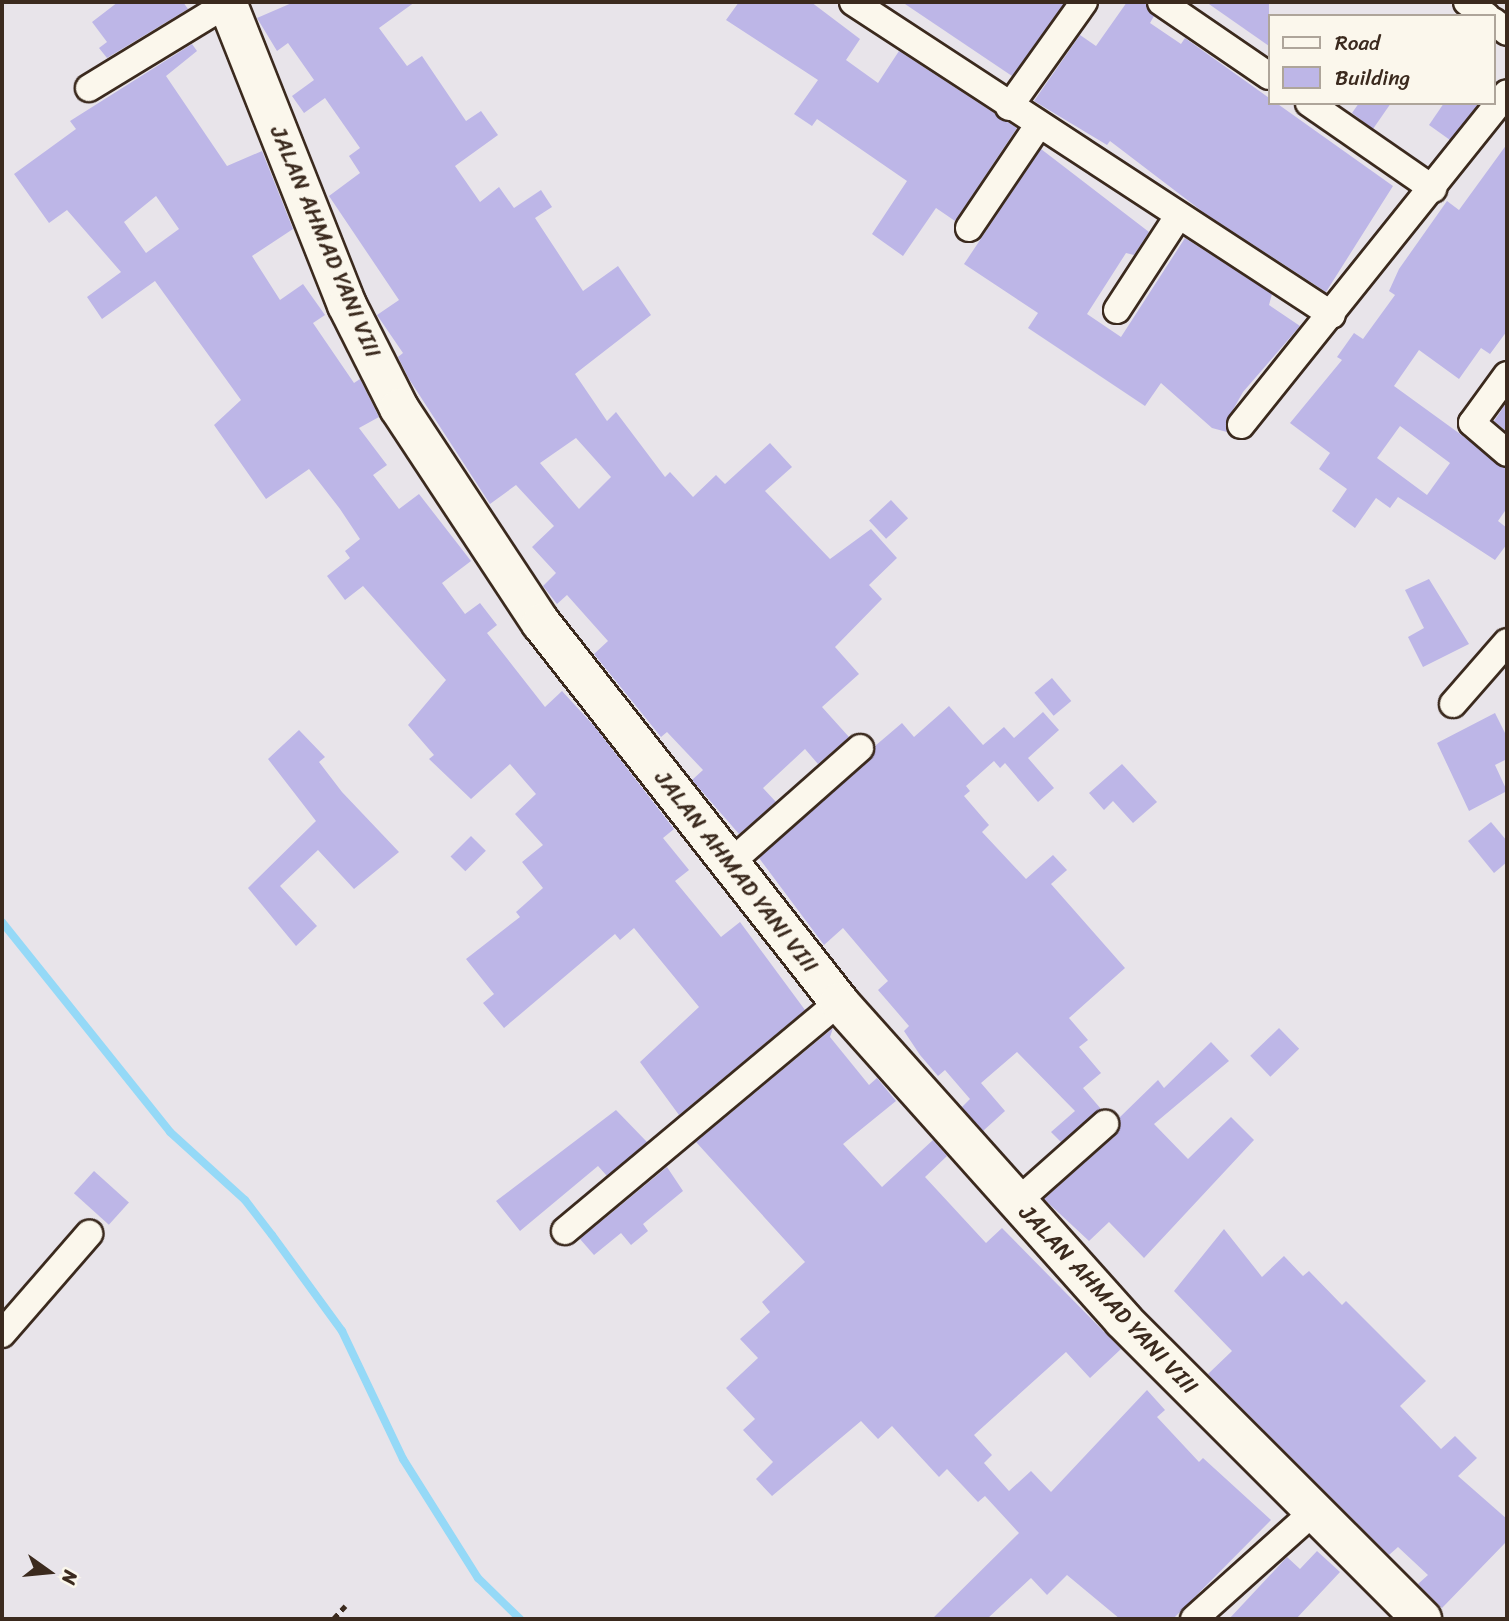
<!DOCTYPE html>
<style>
body{margin:0}
#map{position:relative;width:1509px;height:1621px;overflow:hidden;background:#e8e4ea;font-family:Sriracha,sans-serif}
div>[style]{position:absolute}
.stream>*{height:8px;margin:-4px;padding:0 4px;transform-origin:4px;border-radius:4px;background:#95d9f7}
.building>*{inset:0;background:#bdb6e7;transform-origin:0 0}
.path>*{height:4.5px;margin-top:-2.25px;transform-origin:0;background:repeating-linear-gradient(90deg,#3b2a1e 0 7px,transparent 0 12px)}
.roads{filter:drop-shadow(2px 0 #3b2a1e) drop-shadow(-2px 0 #3b2a1e) drop-shadow(0 2px #3b2a1e) drop-shadow(0 -2px #3b2a1e)}
.street>*{height:26px;margin:-13px;padding:0 13px;transform-origin:13px;border-radius:13px;background:#fbf7ec}
.secondary>*{height:38px;margin:-19px;padding:0 19px;transform-origin:19px;border-radius:19px;background:#fbf7ec}
span{translate:-50% -50%;white-space:nowrap;text-align:center;line-height:1.15;-webkit-text-stroke:6px #fbf7ec;paint-order:stroke}
.street-label{font-size:23px;color:#3b2a1e}
.frame{position:absolute;inset:0;border:4px solid #3b2a1e;pointer-events:none}
.legend{position:absolute;left:1268px;top:14px;width:228px;height:91px;box-sizing:border-box;background:#fbf7ec;border:2px solid #aea59a;margin:0;padding:9px 12px;list-style:none;font-size:21px;color:#3b2a1e}
.legend li{display:flex;align-items:center;gap:14px;height:35px}
.legend b{width:35px;border:2px solid #aea59a}
.north{position:absolute;left:14px;top:1537px;width:70px;height:70px;-webkit-text-stroke:5px #fbf7ec;paint-order:stroke;rotate:105deg;font-size:19px;font-weight:700;line-height:28px;text-align:center;color:#3b2a1e}
.north::after{content:'';display:block;margin:auto;width:24px;height:32px;background:#3b2a1e;clip-path:polygon(50% 0,100% 100%,50% 72%,0 100%)}
</style>
<div id="map">
<div class="stream">
<i style="left:2px;top:922px;width:269px;rotate:51.3deg"></i>
<i style="left:170px;top:1132px;width:101px;rotate:42.2deg"></i>
<i style="left:245px;top:1200px;width:44px;rotate:52.4deg"></i>
<i style="left:272px;top:1235px;width:119px;rotate:53.9deg"></i>
<i style="left:342px;top:1331px;width:142px;rotate:64.5deg"></i>
<i style="left:403px;top:1459px;width:141px;rotate:57.8deg"></i>
<i style="left:478px;top:1578px;width:59px;rotate:44.3deg"></i>
</div>
<div class="building">
<i style="clip-path:polygon(118px 2px,183px 2px,188px 9px,107px 58px,99px 48px,107px 42px,92px 22px)"></i>
<i style="clip-path:polygon(evenodd,294px 2px,415px 2px,379px 28px,407px 66px,422px 56px,466px 121px,481px 111px,498px 135px,455px 166px,480px 202px,499px 187px,514px 208px,541px 190px,552px 207px,535px 218px,583px 291px,618px 266px,651px 315px,575px 374px,607px 421px,616px 412px,665px 477px,670px 472px,693px 497px,716px 475px,725px 484px,770px 443px,792px 467px,765px 491px,830px 559px,871px 529px,897px 558px,869px 585px,882px 599px,835px 647px,859px 674px,822px 707px,849px 737px,818px 764px,805px 749px,763px 788px,776px 802px,739px 834px,692px 780px,703px 770px,667px 732px,661px 737px,594px 654px,608px 641px,567px 595px,557px 604px,543px 586px,556px 573px,532px 547px,554px 526px,516px 485px,490px 504px,409px 379px,398px 357px,403px 353px,377px 315px,399px 300px,329px 196px,360px 173px,349px 156px,360px 148px,325px 98px,304px 113px,292px 96px,314px 80px,288px 43px,277px 51px,257px 18px,294px 2px,576px 438px,611px 477px,579px 509px,540px 463px,576px 438px)"></i>
<i style="clip-path:polygon(739px 2px,811px 2px,860px 39px,846px 60px,878px 83px,899px 51px,1017px 128px,955px 221px,936px 208px,903px 256px,872px 234px,907px 181px,817px 119px,812px 126px,794px 114px,818px 80px,726px 20px)"></i>
<i style="clip-path:polygon(902px 2px,1065px 2px,1012px 76px)"></i>
<i style="clip-path:polygon(1127px 2px,1145px 2px,1154px 16px,1150px 23px,1181px 44px,1185px 38px,1393px 186px,1326px 292px,1203px 212px,1110px 141px,1107px 145px,1034px 101px,1080px 35px,1096px 46px)"></i>
<i style="clip-path:polygon(1206px 2px,1269px 2px,1269px 46px)"></i>
<i style="clip-path:polygon(evenodd,192px 44px,197px 51px,166px 76px,227px 166px,262px 151px,293px 229px,252px 256px,280px 300px,303px 284px,325px 315px,313px 323px,354px 383px,360px 379px,379px 417px,359px 428px,387px 465px,373px 475px,399px 509px,419px 494px,471px 561px,442px 583px,465px 614px,480px 603px,497px 625px,487px 633px,545px 707px,562px 691px,595px 727px,674px 829px,663px 838px,689px 870px,675px 881px,721px 937px,740px 922px,805px 1010px,679px 1115px,640px 1062px,699px 1007px,634px 928px,620px 940px,615px 934px,504px 1028px,483px 1003px,494px 994px,466px 959px,520px 917px,516px 912px,543px 888px,522px 862px,543px 845px,515px 814px,536px 794px,510px 764px,471px 799px,429px 759px,434px 755px,408px 725px,446px 680px,363px 586px,345px 600px,327px 576px,350px 558px,345px 551px,360px 539px,340px 509px,309px 469px,266px 499px,214px 425px,241px 400px,155px 281px,102px 319px,87px 297px,121px 272px,67px 210px,49px 223px,14px 174px,76px 129px,70px 121px,192px 44px,156px 196px,179px 229px,146px 253px,124px 222px,156px 196px)"></i>
<i style="clip-path:polygon(1359px 103px,1391px 103px,1373px 129px,1352px 113px)"></i>
<i style="clip-path:polygon(1444px 103px,1479px 103px,1450px 140px,1429px 125px)"></i>
<i style="clip-path:polygon(evenodd,1507px 144px,1507px 331px,1490px 354px,1481px 348px,1459px 379px,1419px 350px,1394px 386px,1507px 468px,1507px 508px,1498px 521px,1507px 528px,1507px 544px,1495px 560px,1398px 497px,1390px 508px,1376px 498px,1355px 528px,1332px 511px,1347px 489px,1319px 469px,1330px 453px,1290px 423px,1342px 360px,1337px 357px,1354px 333px,1363px 339px,1395px 295px,1389px 291px,1399px 269px,1447px 201px,1459px 210px,1507px 144px,1400px 426px,1450px 463px,1427px 495px,1377px 458px,1400px 426px)"></i>
<i style="clip-path:polygon(1041px 149px,1149px 232px,1134px 255px,1126px 253px,1087px 314px,1121px 337px,1185px 238px,1272px 294px,1269px 305px,1300px 326px,1243px 392px,1226px 422px,1227px 432px,1212px 428px,1161px 383px,1145px 406px,1028px 328px,1038px 313px,964px 264px)"></i>
<i style="clip-path:polygon(1507px 402px,1507px 432px,1494px 421px)"></i>
<i style="left:891px;top:500px;width:25px;height:30px;rotate:47deg"></i>
<i style="clip-path:polygon(1429px 579px,1469px 644px,1423px 667px,1408px 637px,1424px 628px,1405px 590px)"></i>
<i style="left:1052px;top:678px;width:30px;height:23px;rotate:50deg"></i>
<i style="clip-path:polygon(949px 706px,983px 745px,1004px 727px,1014px 738px,1043px 712px,1059px 730px,1028px 758px,1054px 788px,1038px 802px,1005px 763px,1000px 768px,994px 761px,966px 786px,970px 791px,964px 796px,989px 825px,982px 832px,1026px 879px,1053px 855px,1067px 870px,1051px 884px,1125px 968px,1069px 1018px,1088px 1040px,1079px 1047px,1101px 1073px,1083px 1088px,1101px 1109px,1061px 1142px,1051px 1132px,1075px 1111px,1017px 1052px,981px 1083px,1005px 1111px,983px 1131px,962px 1107px,970px 1099px,945px 1070px,938px 1076px,920px 1055px,904px 1031px,909px 1026px,878px 990px,888px 981px,843px 928px,824px 945px,759px 858px,870px 760px,875px 746px,902px 723px,914px 737px)"></i>
<i style="clip-path:polygon(1495px 713px,1507px 737px,1507px 759px,1495px 765px,1507px 791px,1469px 811px,1437px 743px)"></i>
<i style="clip-path:polygon(299px 730px,325px 757px,319px 762px,342px 792px,399px 852px,354px 889px,318px 850px,280px 886px,317px 926px,296px 946px,248px 888px,316px 821px,268px 759px)"></i>
<i style="clip-path:polygon(1122px 764px,1157px 802px,1133px 823px,1113px 801px,1104px 810px,1089px 793px)"></i>
<i style="clip-path:polygon(1491px 822px,1507px 841px,1507px 862px,1494px 873px,1468px 841px)"></i>
<i style="left:471px;top:836px;width:21px;height:29px;rotate:45deg"></i>
<i style="clip-path:polygon(833px 1028px,830px 1037px,869px 1085px,877px 1078px,896px 1101px,843px 1144px,882px 1187px,933px 1140px,947px 1156px,925px 1177px,986px 1243px,1002px 1228px,1121px 1349px,1090px 1378px,1066px 1352px,974px 1435px,992px 1455px,984px 1463px,1009px 1491px,1031px 1471px,1051px 1492px,1147px 1390px,1165px 1410px,1157px 1417px,1199px 1462px,1203px 1458px,1271px 1520px,1173px 1619px,1120px 1619px,1067px 1575px,1047px 1595px,1031px 1578px,987px 1619px,932px 1619px,1019px 1533px,985px 1496px,978px 1502px,947px 1469px,939px 1477px,892px 1426px,878px 1439px,861px 1421px,772px 1496px,756px 1479px,773px 1462px,743px 1430px,755px 1419px,726px 1388px,758px 1358px,740px 1339px,770px 1312px,762px 1302px,805px 1262px,696px 1142px)"></i>
<i style="left:1279px;top:1028px;width:29px;height:40px;rotate:46deg"></i>
<i style="clip-path:polygon(1211px 1042px,1229px 1061px,1154px 1124px,1188px 1159px,1231px 1117px,1254px 1140px,1144px 1258px,1109px 1222px,1089px 1241px,1044px 1199px,1115px 1136px,1119px 1118px,1158px 1080px,1164px 1088px)"></i>
<i style="clip-path:polygon(616px 1110px,647px 1142px,607px 1176px,598px 1166px,520px 1231px,496px 1201px)"></i>
<i style="clip-path:polygon(667px 1167px,683px 1191px,643px 1224px,648px 1231px,631px 1245px,621px 1233px,594px 1255px,580px 1239px)"></i>
<i style="left:94px;top:1171px;width:47px;height:30px;rotate:42deg"></i>
<i style="clip-path:polygon(1224px 1229px,1262px 1277px,1284px 1256px,1303px 1276px,1309px 1271px,1342px 1305px,1346px 1301px,1426px 1381px,1400px 1406px,1441px 1449px,1455px 1436px,1477px 1458px,1458px 1476px,1507px 1519px,1507px 1541px,1442px 1608px,1418px 1584px,1428px 1575px,1398px 1547px,1389px 1555px,1208px 1374px,1232px 1351px,1174px 1291px)"></i>
<i style="clip-path:polygon(1317px 1551px,1340px 1572px,1296px 1619px,1229px 1619px,1287px 1557px,1300px 1569px)"></i>
</div>
<div class="path">
<i style="left:333px;top:1619px;width:18px;rotate:-47deg"></i>
</div>
<div class="roads">
<div class="street">
<i style="left:853px;top:2px;width:572px;rotate:33.16deg"></i>
<i style="left:1161px;top:2px;width:131px;rotate:34.4deg"></i>
<i style="left:1467px;top:2px;width:24px;rotate:36deg"></i>
<i style="left:1493px;top:21px;width:18px;rotate:38deg"></i>
<i style="left:89px;top:88px;width:163px;rotate:-31.4deg"></i>
<i style="left:1309px;top:103px;width:151px;rotate:34.7deg"></i>
<i style="left:1009px;top:107px;width:129px;rotate:-54.5deg"></i>
<i style="left:969px;top:228px;width:122px;rotate:-56deg"></i>
<i style="left:1117px;top:310px;width:110px;rotate:-56.9deg"></i>
<i style="left:1507px;top:375px;width:59px;rotate:126.1deg"></i>
<i style="left:1472px;top:423px;width:46px;rotate:40.6deg"></i>
<i style="left:1241px;top:425px;width:425px;rotate:-51.3deg"></i>
<i style="left:1453px;top:704px;width:82px;rotate:-48.9deg"></i>
<i style="left:729px;top:864px;width:175px;rotate:-41.5deg"></i>
<i style="left:1017px;top:1202px;width:118px;rotate:-41.6deg"></i>
<i style="left:565px;top:1231px;width:357px;rotate:-39.9deg"></i>
<i style="left:2px;top:1334px;width:133px;rotate:-49deg"></i>
<i style="left:1194px;top:1619px;width:157px;rotate:-41.9deg"></i>
</div>
<div class="secondary">
<i style="left:227px;top:2px;width:326px;rotate:68.4deg"></i>
<i style="left:347px;top:305px;width:115px;rotate:63.2deg"></i>
<i style="left:399px;top:408px;width:258px;rotate:56.6deg"></i>
<i style="left:541px;top:623px;width:482px;rotate:51.8deg"></i>
<i style="left:839px;top:1002px;width:426px;rotate:48.2deg"></i>
<i style="left:1123px;top:1320px;width:423px;rotate:45deg"></i>
</div>
</div>
<div class="street-label">
<span style="left:325px;top:242px;rotate:67deg">JALAN AHMAD YANI VIII</span>
<span style="left:736px;top:872px;rotate:52deg">JALAN AHMAD YANI VIII</span>
<span style="left:1108px;top:1300px;rotate:47deg">JALAN AHMAD YANI VIII</span>
</div>
<div class="frame"></div>
<ul class="legend">
<li><b style="height:9px;background:#fbf7ec"></b>Road</li>
<li><b style="height:19px;background:#bdb6e7"></b>Building</li>
</ul>
<div class="north">N</div>
</div>
